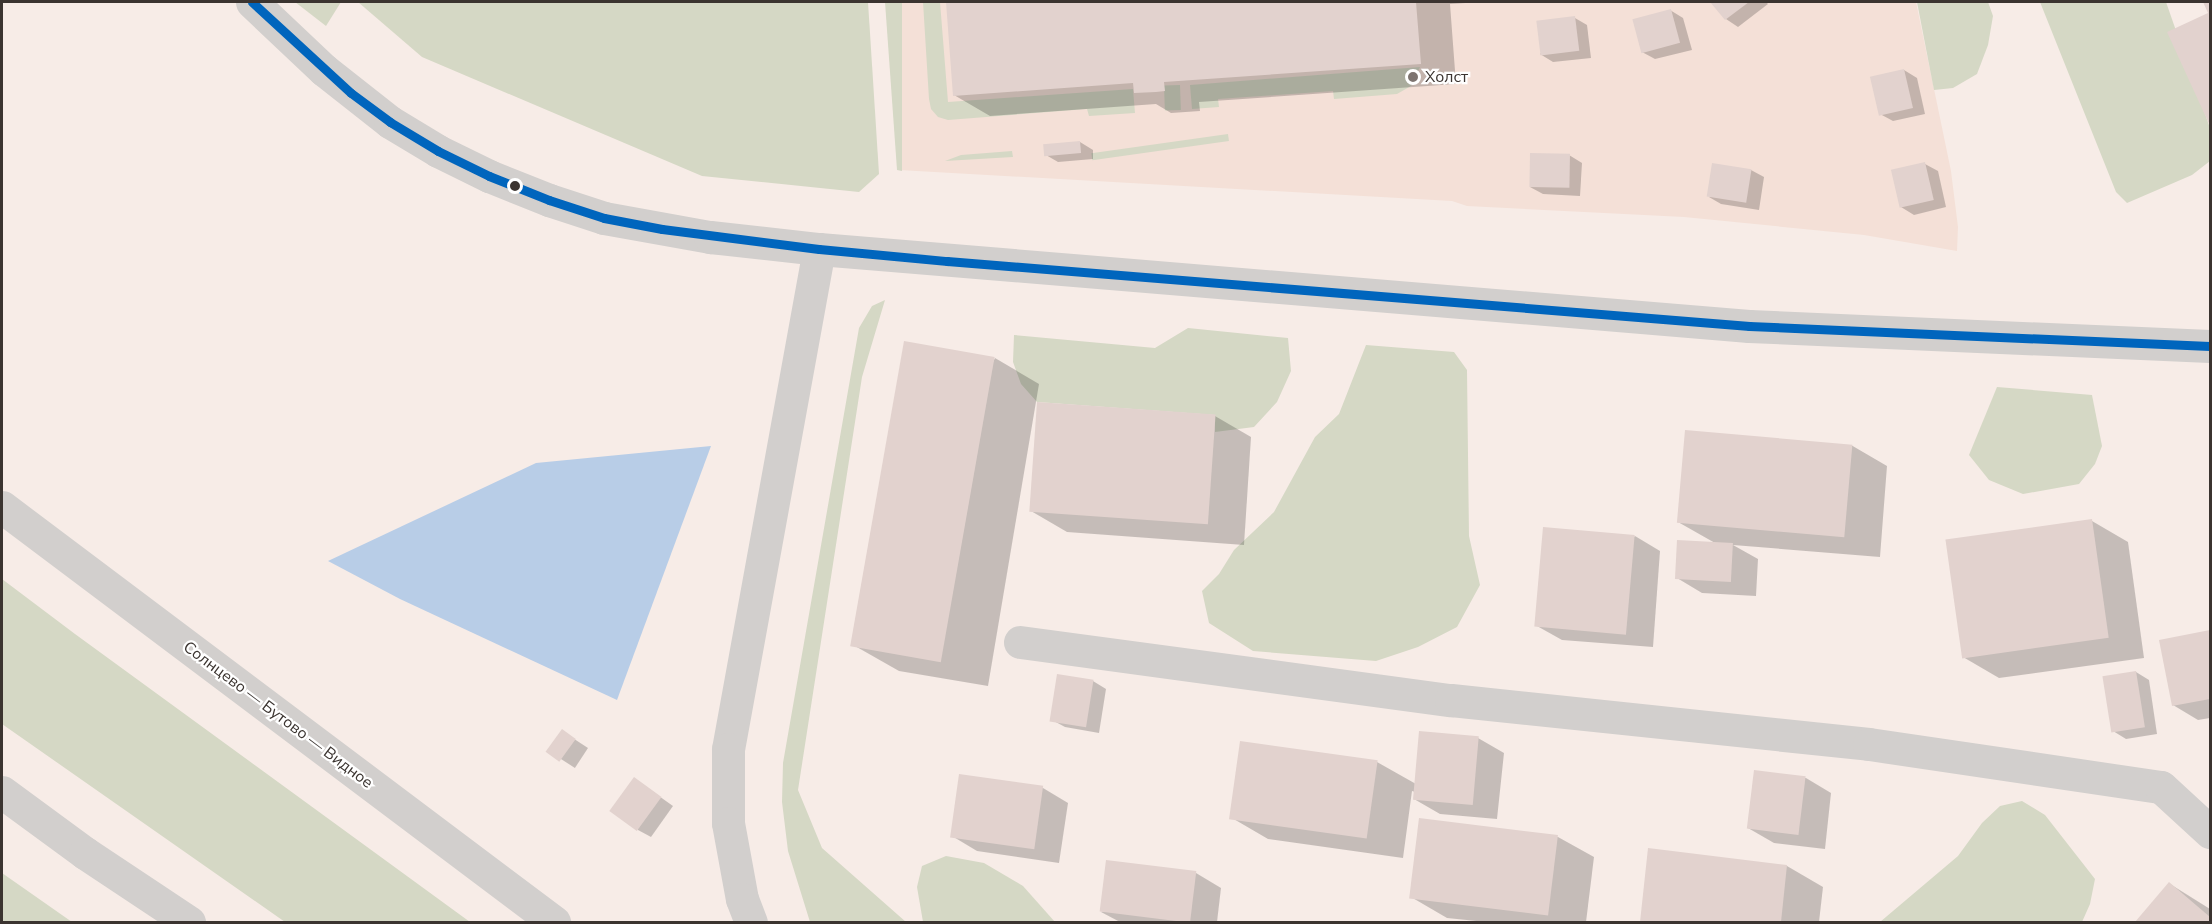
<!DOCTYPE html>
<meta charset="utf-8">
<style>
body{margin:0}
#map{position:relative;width:2212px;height:924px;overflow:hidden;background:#f7ece7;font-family:"Nunito Sans",sans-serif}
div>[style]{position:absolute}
.built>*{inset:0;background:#f4e0d7}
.green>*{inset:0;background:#d5d8c5;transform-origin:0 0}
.water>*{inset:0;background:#b8cde7}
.shadow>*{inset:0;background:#0003;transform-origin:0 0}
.building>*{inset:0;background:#e2d2ce;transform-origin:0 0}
.minor>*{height:33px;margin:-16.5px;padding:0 16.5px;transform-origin:16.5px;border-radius:16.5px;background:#d2cfcd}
.tertiary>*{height:33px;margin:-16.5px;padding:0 16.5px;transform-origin:16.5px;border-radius:16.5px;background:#d2cfcd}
.secondary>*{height:33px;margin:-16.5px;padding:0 16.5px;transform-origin:16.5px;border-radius:16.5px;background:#d2cfcd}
.bus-1>*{height:9px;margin:-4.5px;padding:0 4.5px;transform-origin:4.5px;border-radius:4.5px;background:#0065bd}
.dots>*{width:16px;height:16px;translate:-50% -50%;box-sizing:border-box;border:3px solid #fff;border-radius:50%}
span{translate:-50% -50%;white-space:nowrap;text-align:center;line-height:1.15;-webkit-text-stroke:4.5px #fff;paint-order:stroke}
.poi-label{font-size:16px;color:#3b3430}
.left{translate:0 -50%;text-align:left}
.street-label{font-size:16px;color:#3b3430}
.frame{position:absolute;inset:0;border:3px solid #3b3430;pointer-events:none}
</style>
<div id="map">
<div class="built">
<i style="clip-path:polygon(890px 2px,1916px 2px,1951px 171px,1958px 227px,1957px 251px,1864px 235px,1684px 217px,1467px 206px,1452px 201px,899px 170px)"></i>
</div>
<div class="green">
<i style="clip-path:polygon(295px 2px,341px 2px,326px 26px)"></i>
<i style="clip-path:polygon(358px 2px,868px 2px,879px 174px,859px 192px,702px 176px,422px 57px)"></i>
<i style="clip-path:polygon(885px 2px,902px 2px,902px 171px,897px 170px)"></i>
<i style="clip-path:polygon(923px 2px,940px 2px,948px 102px,1133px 89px,1135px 113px,1089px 116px,1087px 109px,948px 120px,938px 117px,931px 109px,929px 99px)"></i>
<i style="clip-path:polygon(1917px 2px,1988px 2px,1993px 16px,1988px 45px,1977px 74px,1953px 88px,1934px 90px)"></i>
<i style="clip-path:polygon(2040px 2px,2166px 2px,2210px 128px,2210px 161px,2192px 175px,2127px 203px,2116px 192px)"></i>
<i style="clip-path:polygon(1420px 67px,1411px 86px,1397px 94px,1334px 99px,1333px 91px,1218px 99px,1219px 107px,1192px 109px,1190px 85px)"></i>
<i style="left:1180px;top:85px;width:25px;height:16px;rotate:88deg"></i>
<i style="left:1228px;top:134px;width:7px;height:138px;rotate:82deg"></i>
<i style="clip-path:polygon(1012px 151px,1013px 157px,945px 161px,961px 155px)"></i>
<i style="clip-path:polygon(885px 300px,862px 377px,798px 790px,822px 848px,906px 922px,810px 922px,788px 851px,782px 802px,783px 763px,859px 328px,872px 306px)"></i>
<i style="clip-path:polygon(1188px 328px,1288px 338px,1291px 371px,1277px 402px,1254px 427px,1215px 432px,1215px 415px,1037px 402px,1021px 384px,1013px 362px,1014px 335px,1155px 348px)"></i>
<i style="clip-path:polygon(1366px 345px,1454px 352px,1467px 370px,1469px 536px,1480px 585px,1457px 627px,1418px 647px,1376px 661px,1253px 651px,1209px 623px,1202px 591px,1219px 574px,1234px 550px,1274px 512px,1315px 437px,1339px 414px)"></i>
<i style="clip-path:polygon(1997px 387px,2092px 395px,2102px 446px,2095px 464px,2079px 484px,2023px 494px,1989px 480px,1969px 455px)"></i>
<i style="clip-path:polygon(2px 579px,75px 634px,470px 922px,285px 922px,2px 724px)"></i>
<i style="clip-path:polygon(2022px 801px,2045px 815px,2095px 879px,2090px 904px,2082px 922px,1880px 922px,1958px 856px,1982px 823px,2000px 806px)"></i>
<i style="clip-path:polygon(946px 856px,984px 863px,1023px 886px,1055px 922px,923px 922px,917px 887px,922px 866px)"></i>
<i style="clip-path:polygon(2px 873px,72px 922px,2px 922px)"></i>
</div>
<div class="water">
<i style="clip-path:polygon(711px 446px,617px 700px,400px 599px,328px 561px,536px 463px)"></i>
</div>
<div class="shadow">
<i style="clip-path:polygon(947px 2px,1481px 2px,1450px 4px,1456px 84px,1199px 102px,1200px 111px,1171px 113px,1156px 104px,990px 116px,954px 95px)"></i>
<i style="clip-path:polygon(1712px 2px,1766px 2px,1768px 4px,1738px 27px,1726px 19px)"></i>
<i style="clip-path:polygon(2204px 2px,2210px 2px,2210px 123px,2169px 33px,2210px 14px)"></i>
<i style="clip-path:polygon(1670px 10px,1683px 18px,1692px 50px,1655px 59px,1642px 52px)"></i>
<i style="clip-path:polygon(1575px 18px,1587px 25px,1591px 58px,1553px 62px,1540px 54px)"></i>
<i style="clip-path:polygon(1904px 70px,1917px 78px,1925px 114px,1893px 121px,1880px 114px)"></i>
<i style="clip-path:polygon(1080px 142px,1093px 150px,1093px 159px,1058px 162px,1046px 155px)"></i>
<i style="clip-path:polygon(1569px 155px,1582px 163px,1580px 196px,1543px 194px,1530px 187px)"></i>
<i style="clip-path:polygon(1925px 164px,1938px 171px,1946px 207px,1914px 215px,1901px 207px)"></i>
<i style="clip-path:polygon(1751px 170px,1764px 177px,1759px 210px,1721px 204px,1709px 197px)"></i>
<i style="clip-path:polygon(995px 358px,1039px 384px,988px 686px,899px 671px,855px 646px)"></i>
<i style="clip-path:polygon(1215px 416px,1251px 437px,1244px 545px,1067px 532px,1031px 511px)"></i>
<i style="clip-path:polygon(1851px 445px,1887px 466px,1880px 557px,1733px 545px,1758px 559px,1756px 596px,1702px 593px,1677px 578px,1715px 543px,1678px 522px)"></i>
<i style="clip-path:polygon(2092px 521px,2128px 542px,2144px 658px,1999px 678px,1963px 657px)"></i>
<i style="clip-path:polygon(1635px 536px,1660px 551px,1653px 647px,1562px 640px,1537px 626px)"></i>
<i style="clip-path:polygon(2210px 632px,2210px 718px,2198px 720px,2173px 705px,2161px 641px)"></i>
<i style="clip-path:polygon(2136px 672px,2149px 680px,2157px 734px,2126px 739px,2113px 731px)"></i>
<i style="clip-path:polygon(1093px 681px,1106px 689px,1099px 733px,1065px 727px,1052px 720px)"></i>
<i style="left:562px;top:731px;width:31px;height:24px;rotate:33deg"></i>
<i style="clip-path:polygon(1478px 738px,1504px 753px,1497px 819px,1440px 814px,1414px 799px,1415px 792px,1412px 791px,1403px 858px,1268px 839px,1232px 818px,1377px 762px,1416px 784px)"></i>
<i style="clip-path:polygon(1755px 772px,1806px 778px,1831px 793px,1825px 849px,1774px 843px,1748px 828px)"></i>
<i style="clip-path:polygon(961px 775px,1043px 788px,1068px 803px,1059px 863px,977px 851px,952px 836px)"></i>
<i style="clip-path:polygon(635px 779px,673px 806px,651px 837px,638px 830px)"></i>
<i style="clip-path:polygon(1420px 820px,1558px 837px,1594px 857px,1586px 922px,1486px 922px,1447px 918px,1411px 897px)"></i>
<i style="clip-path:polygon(1649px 850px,1787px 866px,1823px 887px,1819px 922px,1641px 922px)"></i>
<i style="clip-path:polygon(1196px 873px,1221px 888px,1217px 922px,1120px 922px,1101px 912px)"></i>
<i style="clip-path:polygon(2170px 884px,2210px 909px,2210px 922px,2137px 922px)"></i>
</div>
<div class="building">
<i style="clip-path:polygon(946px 2px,1416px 2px,1421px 64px,1164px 82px,1165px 91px,1156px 92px,1134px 93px,1133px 83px,953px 96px)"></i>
<i style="clip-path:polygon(1710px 2px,1749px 2px,1725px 20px)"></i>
<i style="clip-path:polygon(2203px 2px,2210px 2px,2210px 126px,2167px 32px,2208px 13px)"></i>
<i style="left:1671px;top:9px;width:35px;height:40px;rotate:75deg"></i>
<i style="left:1575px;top:16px;width:35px;height:39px;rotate:83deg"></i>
<i style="left:1904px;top:69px;width:40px;height:35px;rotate:77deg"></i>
<i style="left:1080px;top:141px;width:12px;height:37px;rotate:85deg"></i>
<i style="left:1530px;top:153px;width:40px;height:34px;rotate:1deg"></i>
<i style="left:1925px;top:162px;width:39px;height:35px;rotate:77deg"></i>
<i style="left:1712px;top:163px;width:40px;height:34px;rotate:9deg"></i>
<i style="left:904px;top:341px;width:92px;height:310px;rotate:10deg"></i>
<i style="left:1037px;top:402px;width:179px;height:110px;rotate:4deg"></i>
<i style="left:1685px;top:430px;width:168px;height:93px;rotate:5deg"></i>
<i style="left:2092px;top:519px;width:120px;height:148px;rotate:82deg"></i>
<i style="left:1543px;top:527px;width:92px;height:100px;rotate:5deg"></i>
<i style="left:1677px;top:540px;width:56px;height:39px;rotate:3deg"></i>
<i style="clip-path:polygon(2210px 630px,2210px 699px,2172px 706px,2159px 640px)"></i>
<i style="left:2136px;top:671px;width:57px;height:34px;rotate:81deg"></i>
<i style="left:1057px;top:674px;width:37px;height:48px;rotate:9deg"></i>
<i style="left:562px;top:729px;width:17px;height:28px;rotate:36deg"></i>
<i style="left:1419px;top:731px;width:60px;height:69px;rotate:5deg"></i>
<i style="left:1240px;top:741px;width:139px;height:79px;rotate:8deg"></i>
<i style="left:1754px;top:770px;width:52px;height:59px;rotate:7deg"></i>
<i style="left:959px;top:774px;width:85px;height:64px;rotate:8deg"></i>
<i style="left:634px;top:777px;width:34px;height:42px;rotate:36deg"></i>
<i style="left:1419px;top:818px;width:140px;height:81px;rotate:7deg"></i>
<i style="clip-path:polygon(1648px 848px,1787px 865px,1781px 922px,1640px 922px)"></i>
<i style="left:1106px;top:860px;width:91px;height:52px;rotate:7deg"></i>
<i style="clip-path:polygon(2169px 882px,2210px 917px,2210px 922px,2135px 922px)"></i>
</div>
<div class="minor">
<i style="left:819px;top:249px;width:933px;rotate:4.73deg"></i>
<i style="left:1749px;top:326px;width:461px;rotate:2.5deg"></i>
<i style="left:1020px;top:642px;width:435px;rotate:7.7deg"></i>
<i style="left:1451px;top:700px;width:420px;rotate:6deg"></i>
<i style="left:1869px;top:744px;width:295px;rotate:8.4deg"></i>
<i style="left:2161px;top:787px;width:67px;rotate:42.6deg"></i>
</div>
<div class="tertiary">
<i style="left:252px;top:2px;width:99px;rotate:43.4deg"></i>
<i style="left:324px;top:70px;width:84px;rotate:38.2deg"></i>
<i style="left:390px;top:122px;width:56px;rotate:31.1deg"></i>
<i style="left:438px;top:151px;width:57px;rotate:26.1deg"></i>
<i style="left:489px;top:176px;width:65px;rotate:21.8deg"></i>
<i style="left:549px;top:200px;width:58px;rotate:18.1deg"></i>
<i style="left:604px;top:218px;width:108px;rotate:10.2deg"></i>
<i style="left:710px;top:237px;width:110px;rotate:6.3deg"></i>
<i style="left:819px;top:249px;width:508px;rotate:100.31deg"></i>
<i style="left:728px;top:749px;width:74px;rotate:90deg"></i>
<i style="left:728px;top:823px;width:77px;rotate:79.6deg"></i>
<i style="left:742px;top:899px;width:25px;rotate:69deg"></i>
</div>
<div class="secondary">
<i style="left:2px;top:507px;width:691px;rotate:36.94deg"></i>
<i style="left:2px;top:792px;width:103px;rotate:36.3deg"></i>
<i style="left:85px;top:853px;width:125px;rotate:33.6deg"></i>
</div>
<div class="bus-1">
<i style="left:252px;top:2px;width:134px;rotate:42.6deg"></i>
<i style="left:351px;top:93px;width:49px;rotate:36.6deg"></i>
<i style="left:390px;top:122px;width:56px;rotate:31.1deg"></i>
<i style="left:438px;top:151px;width:57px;rotate:26.1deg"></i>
<i style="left:489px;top:176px;width:65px;rotate:21.8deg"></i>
<i style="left:549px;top:200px;width:58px;rotate:18.1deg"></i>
<i style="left:604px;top:218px;width:59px;rotate:10.7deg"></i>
<i style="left:662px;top:229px;width:158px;rotate:7.3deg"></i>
<i style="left:819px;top:249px;width:129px;rotate:5.4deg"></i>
<i style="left:947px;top:261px;width:805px;rotate:4.63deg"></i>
<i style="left:1749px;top:326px;width:461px;rotate:2.5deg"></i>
</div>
<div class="dots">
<i style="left:1413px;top:77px;background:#7d7470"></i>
<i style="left:515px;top:186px;background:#3b3430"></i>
</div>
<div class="poi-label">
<span class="left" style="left:1425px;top:77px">Холст</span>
</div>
<div class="street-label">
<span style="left:278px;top:715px;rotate:37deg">Солнцево — Бутово — Видное</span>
</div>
<div class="frame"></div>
</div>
